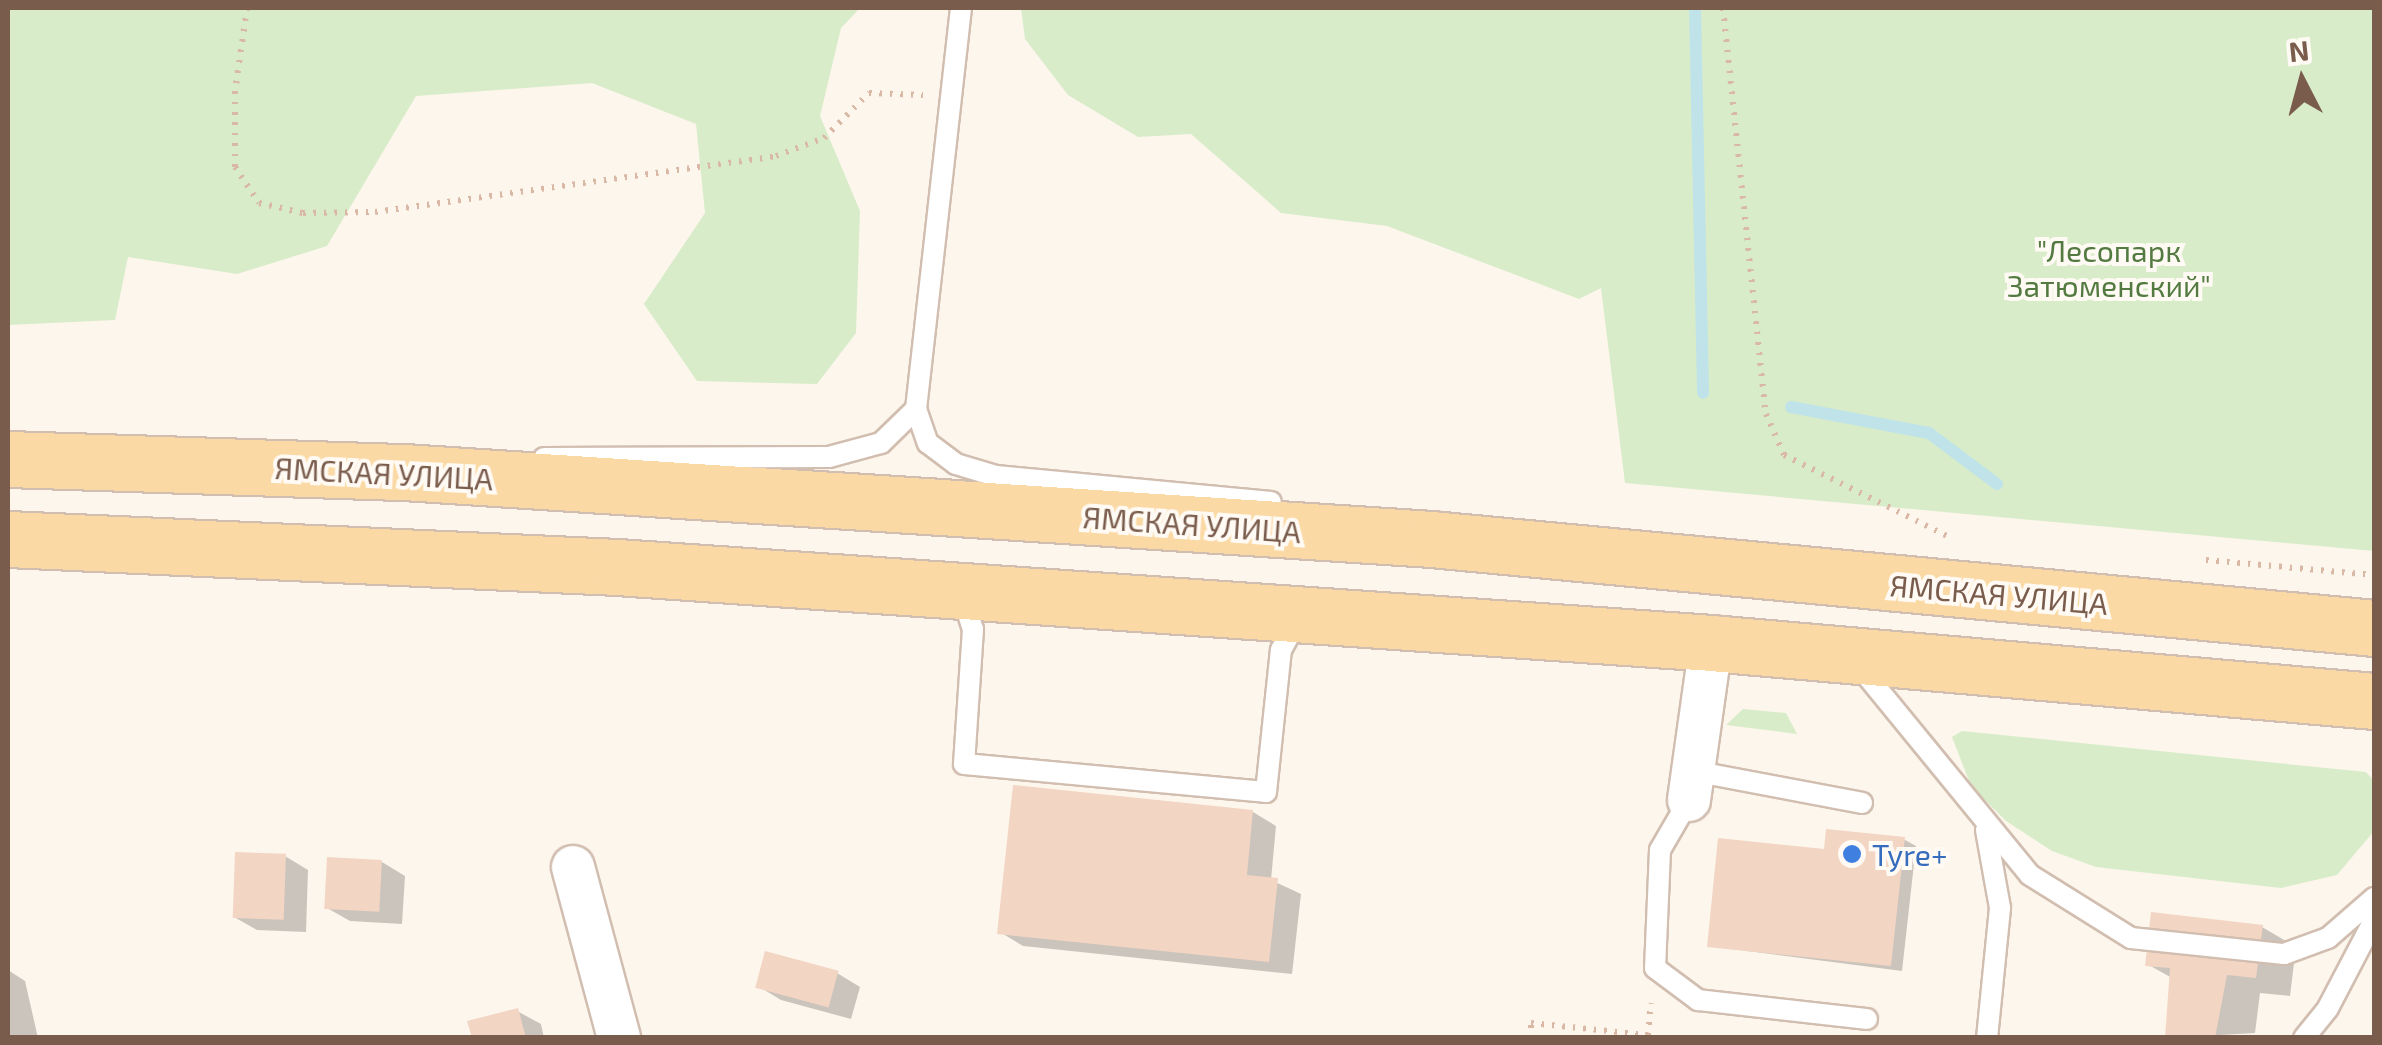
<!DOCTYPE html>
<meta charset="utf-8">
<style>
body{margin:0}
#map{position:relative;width:2382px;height:1045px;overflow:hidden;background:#fdf6ec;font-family:"Exo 2",sans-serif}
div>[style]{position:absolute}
.green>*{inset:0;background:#d8ecc9}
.shadow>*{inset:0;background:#0003}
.stream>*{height:12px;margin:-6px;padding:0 6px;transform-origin:6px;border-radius:6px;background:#bfe3e8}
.building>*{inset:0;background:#f3d5c3;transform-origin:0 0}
.path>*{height:6px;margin-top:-3px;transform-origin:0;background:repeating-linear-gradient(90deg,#d9b8a5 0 2.5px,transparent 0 10.5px)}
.roads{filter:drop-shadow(2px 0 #d1beb0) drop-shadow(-2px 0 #d1beb0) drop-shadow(0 2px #d1beb0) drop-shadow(0 -2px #d1beb0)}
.service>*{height:20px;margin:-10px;padding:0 10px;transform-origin:10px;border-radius:10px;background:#fff}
.minor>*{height:42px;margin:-21px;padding:0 21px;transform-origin:21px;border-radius:21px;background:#fff}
.primary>*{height:55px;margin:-27.5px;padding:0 27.5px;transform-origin:27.5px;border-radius:27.5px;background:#fbd9a5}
.dots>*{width:28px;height:28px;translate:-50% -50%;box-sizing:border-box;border:5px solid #fffaf3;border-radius:50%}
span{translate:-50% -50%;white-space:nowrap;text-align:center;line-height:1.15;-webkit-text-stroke:8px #fffaf3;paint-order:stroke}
.park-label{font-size:30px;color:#537a41}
.street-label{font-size:30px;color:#7a5c4d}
.shop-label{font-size:30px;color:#366cbe}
.left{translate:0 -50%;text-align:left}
.frame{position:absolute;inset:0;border:10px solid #7a5c4d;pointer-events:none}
.north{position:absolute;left:2252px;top:30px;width:100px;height:100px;-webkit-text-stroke:8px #fffaf3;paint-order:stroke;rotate:354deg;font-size:28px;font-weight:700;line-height:40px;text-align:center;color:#7a5c4d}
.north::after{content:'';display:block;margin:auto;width:35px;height:45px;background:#7a5c4d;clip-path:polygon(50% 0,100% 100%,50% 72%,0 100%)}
</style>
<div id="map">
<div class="green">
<i style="clip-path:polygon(8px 8px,860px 8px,841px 28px,820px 116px,860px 211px,856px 333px,817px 384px,697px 381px,644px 304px,705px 213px,696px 124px,592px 83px,416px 96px,327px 246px,237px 274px,128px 257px,115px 320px,8px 325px)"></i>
<i style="clip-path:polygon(1021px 8px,2374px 8px,2374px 551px,1625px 483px,1601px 288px,1579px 299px,1387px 226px,1281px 213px,1191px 134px,1138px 137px,1068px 95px,1025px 39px)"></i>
<i style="clip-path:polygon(1743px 709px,1786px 713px,1797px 734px,1726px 725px)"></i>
<i style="clip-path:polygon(1962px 731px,2366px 772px,2374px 781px,2374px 831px,2337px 875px,2281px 888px,2096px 867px,2052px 851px,2006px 821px,1971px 786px,1952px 737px)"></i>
</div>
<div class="shadow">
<i style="clip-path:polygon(1253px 812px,1276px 826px,1271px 880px,1301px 894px,1292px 974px,1023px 946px,1000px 932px)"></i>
<i style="clip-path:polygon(1905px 840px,1916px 846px,1902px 971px,1709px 946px,1826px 852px)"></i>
<i style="clip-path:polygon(285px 856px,308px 870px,306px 932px,257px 930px,234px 917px)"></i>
<i style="clip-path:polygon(382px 862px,405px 876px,402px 924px,350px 921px,327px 908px)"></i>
<i style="clip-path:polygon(2262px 927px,2296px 947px,2290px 996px,2260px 993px,2255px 1033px,2168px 1038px,2172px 978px,2147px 964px)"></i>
<i style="clip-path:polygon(8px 970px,25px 981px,38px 1038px,8px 1038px)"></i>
<i style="clip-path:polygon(837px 973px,860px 987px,851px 1019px,781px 1000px,758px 986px)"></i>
<i style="clip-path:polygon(517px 1011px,541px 1024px,544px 1038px,474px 1038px)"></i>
</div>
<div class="stream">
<i style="left:1695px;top:8px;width:385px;rotate:88.8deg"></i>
<i style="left:1791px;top:407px;width:140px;rotate:10.7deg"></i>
<i style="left:1929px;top:433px;width:85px;rotate:36.9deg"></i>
</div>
<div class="building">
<i style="clip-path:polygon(1013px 785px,1253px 810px,1247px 875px,1278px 878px,1269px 962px,997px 934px)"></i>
<i style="clip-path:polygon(1826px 829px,1905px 837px,1891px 966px,1707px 947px,1718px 838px,1824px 849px)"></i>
<i style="left:235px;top:852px;width:51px;height:66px;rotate:2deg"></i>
<i style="left:327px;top:857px;width:55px;height:52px;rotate:3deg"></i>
<i style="clip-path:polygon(2151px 912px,2263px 925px,2256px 978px,2227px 975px,2215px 1038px,2165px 1038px,2170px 968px,2145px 966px)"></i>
<i style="left:765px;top:951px;width:76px;height:38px;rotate:15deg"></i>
<i style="clip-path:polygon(518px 1008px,526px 1038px,472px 1038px,467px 1021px)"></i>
</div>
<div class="path">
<i style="left:247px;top:8px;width:84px;rotate:98.2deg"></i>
<i style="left:235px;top:91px;width:76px;rotate:90deg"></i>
<i style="left:235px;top:167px;width:43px;rotate:56.3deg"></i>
<i style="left:259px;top:203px;width:45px;rotate:12.8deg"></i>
<i style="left:303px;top:213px;width:72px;rotate:-0.8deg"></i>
<i style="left:375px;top:212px;width:405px;rotate:-7.9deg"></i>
<i style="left:776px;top:156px;width:51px;rotate:-20.6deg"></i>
<i style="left:824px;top:138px;width:64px;rotate:-45deg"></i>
<i style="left:869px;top:93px;width:54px;rotate:2.1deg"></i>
<i style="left:1723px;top:8px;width:408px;rotate:84deg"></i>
<i style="left:1766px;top:414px;width:45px;rotate:66.3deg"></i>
<i style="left:1784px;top:455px;width:184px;rotate:26.4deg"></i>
<i style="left:2206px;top:560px;width:169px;rotate:5.1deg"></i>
<i style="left:1531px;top:1038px;width:15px;rotate:-90deg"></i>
<i style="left:1531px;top:1023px;width:118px;rotate:5.9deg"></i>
<i style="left:1648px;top:1035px;width:32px;rotate:-85deg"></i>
</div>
<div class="roads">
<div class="service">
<i style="left:961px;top:8px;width:404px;rotate:96.4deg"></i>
<i style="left:916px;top:409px;width:36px;rotate:71deg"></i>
<i style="left:928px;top:443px;width:35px;rotate:37deg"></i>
<i style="left:956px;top:464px;width:42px;rotate:16.7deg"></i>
<i style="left:996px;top:476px;width:276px;rotate:5.4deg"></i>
<i style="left:544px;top:458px;width:285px;rotate:-0.2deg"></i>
<i style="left:829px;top:457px;width:54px;rotate:-15.1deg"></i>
<i style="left:881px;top:443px;width:49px;rotate:-44.2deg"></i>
<i style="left:962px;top:594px;width:37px;rotate:73deg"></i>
<i style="left:973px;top:629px;width:135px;rotate:93.8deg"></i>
<i style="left:964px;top:764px;width:303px;rotate:5.3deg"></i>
<i style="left:1266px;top:792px;width:143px;rotate:-84deg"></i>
<i style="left:1281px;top:650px;width:38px;rotate:-61deg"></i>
<i style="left:1858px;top:665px;width:271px;rotate:50.7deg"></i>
<i style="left:2030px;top:875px;width:119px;rotate:32deg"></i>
<i style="left:2131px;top:938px;width:154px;rotate:6deg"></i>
<i style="left:2284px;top:954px;width:47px;rotate:-20deg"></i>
<i style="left:2328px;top:938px;width:61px;rotate:-41deg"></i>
<i style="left:1693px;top:771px;width:172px;rotate:10.7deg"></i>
<i style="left:1689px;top:800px;width:58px;rotate:120.1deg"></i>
<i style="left:1660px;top:850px;width:118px;rotate:92.4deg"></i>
<i style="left:1655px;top:968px;width:54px;rotate:36.7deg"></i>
<i style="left:1698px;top:1000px;width:170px;rotate:6.4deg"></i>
<i style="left:1986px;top:830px;width:79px;rotate:79.8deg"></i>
<i style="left:2000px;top:908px;width:131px;rotate:95.7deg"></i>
<i style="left:2304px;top:1038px;width:38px;rotate:-51deg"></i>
<i style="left:2328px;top:1008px;width:99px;rotate:-62.4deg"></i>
</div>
<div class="minor">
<i style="left:1689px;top:800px;width:159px;rotate:-82deg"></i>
<i style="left:573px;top:867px;width:177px;rotate:74.9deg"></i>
</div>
<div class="primary">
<i style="left:8px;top:459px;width:396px;rotate:1.9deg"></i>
<i style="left:404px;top:472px;width:1029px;rotate:3.73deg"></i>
<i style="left:1431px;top:539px;width:947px;rotate:5.39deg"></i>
<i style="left:8px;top:539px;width:610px;rotate:2.63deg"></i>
<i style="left:617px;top:567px;width:1097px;rotate:3.97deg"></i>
<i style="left:1711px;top:643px;width:666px;rotate:5deg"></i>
</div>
</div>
<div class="dots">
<i style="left:1852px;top:854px;background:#3f7fe0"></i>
</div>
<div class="park-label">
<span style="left:2109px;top:267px">"Лесопарк<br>Затюменский"</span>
</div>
<div class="street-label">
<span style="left:384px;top:473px;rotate:3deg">ЯМСКАЯ УЛИЦА</span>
<span style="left:1192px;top:524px;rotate:4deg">ЯМСКАЯ УЛИЦА</span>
<span style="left:1999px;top:594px;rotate:5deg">ЯМСКАЯ УЛИЦА</span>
</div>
<div class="shop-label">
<span class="left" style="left:1872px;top:854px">Tyre+</span>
</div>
<div class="frame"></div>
<div class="north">N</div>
</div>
